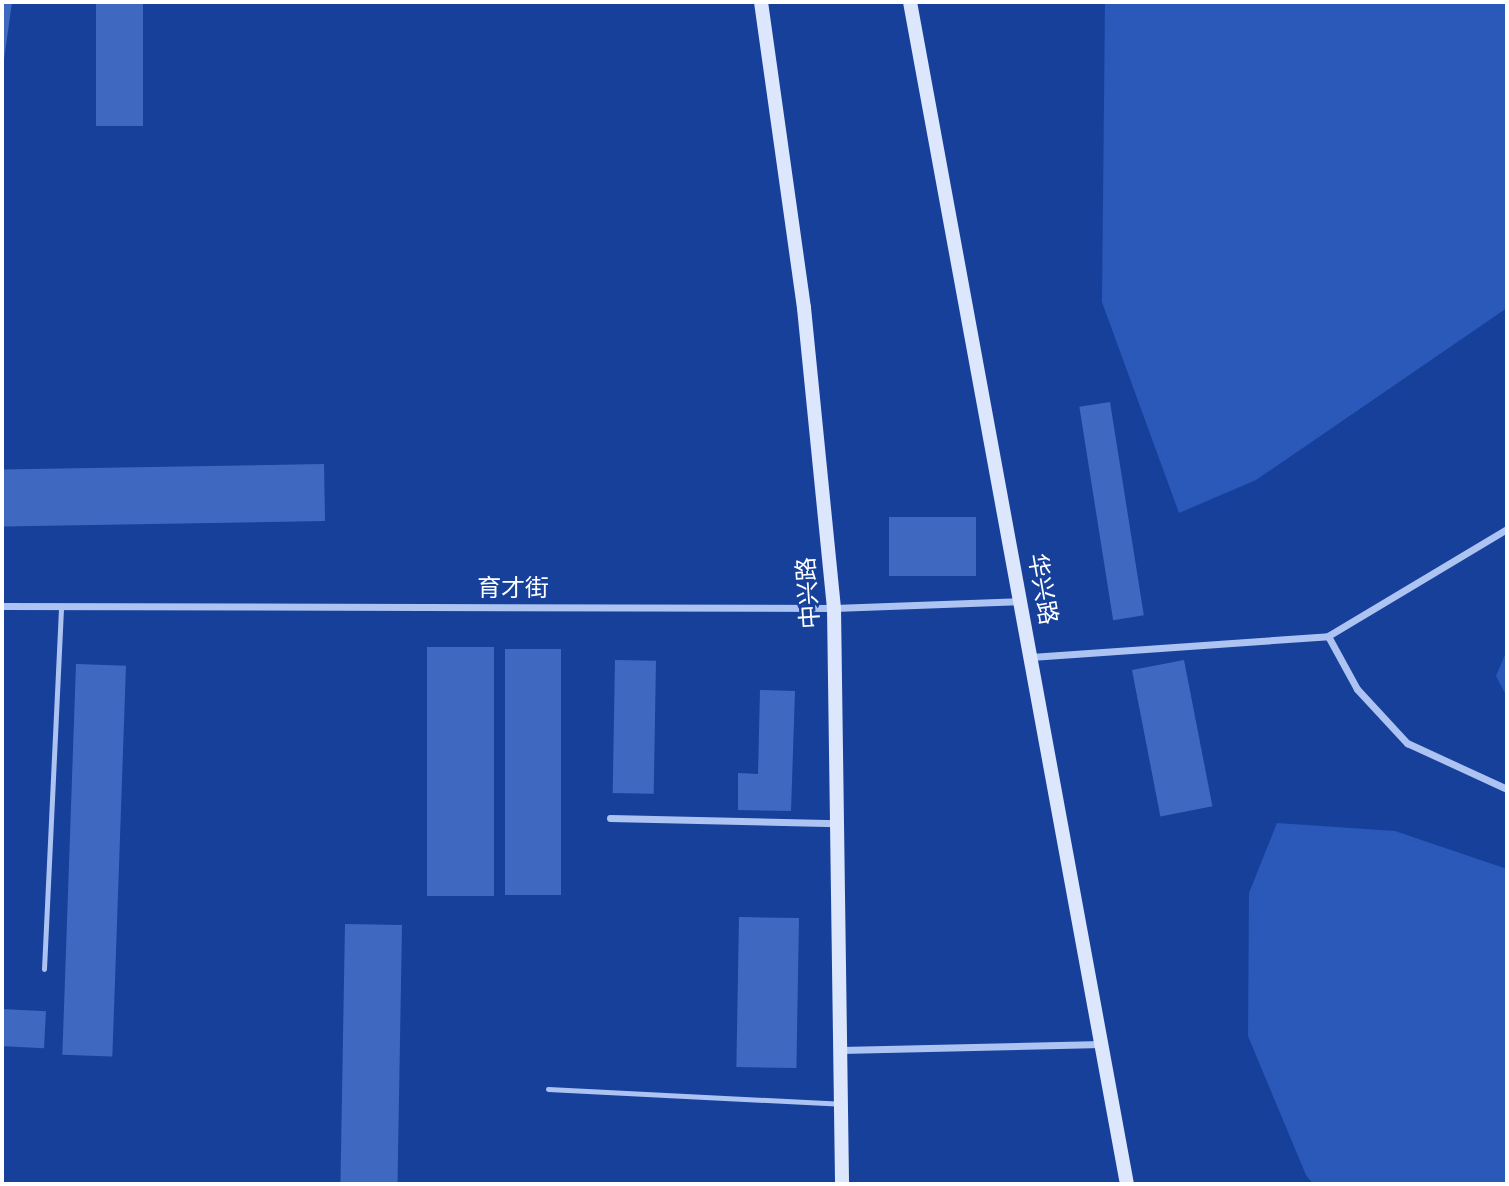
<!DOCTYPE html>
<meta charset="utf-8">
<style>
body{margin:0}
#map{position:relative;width:1509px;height:1186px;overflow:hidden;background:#17409b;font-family:Ubuntu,"Noto Sans SC",sans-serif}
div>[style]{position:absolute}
.green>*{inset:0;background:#2a59b9}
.building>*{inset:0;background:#3f69c1;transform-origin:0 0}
.lane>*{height:5px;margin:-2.5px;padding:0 2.5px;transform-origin:2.5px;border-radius:2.5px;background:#adc3f2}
.street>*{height:7px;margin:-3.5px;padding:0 3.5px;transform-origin:3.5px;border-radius:3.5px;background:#adc3f2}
.secondary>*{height:14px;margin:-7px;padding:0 7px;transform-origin:7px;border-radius:7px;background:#dce6fc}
span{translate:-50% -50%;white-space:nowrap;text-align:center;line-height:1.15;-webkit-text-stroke:5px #17409b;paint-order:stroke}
.street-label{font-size:24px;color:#fff}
.frame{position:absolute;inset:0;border:4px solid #fff;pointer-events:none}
</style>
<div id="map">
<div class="green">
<i style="clip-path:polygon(1105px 2px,1507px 2px,1507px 308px,1256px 480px,1179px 513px,1102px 302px)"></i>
<i style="clip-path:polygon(1507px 650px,1507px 697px,1496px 676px)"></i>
<i style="clip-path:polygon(1277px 823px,1395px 831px,1507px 869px,1507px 1184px,1313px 1184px,1306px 1175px,1248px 1036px,1249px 893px)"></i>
</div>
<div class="building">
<i style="clip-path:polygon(2px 2px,12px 2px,3px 67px,2px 67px)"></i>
<i style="left:96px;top:2px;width:47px;height:124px"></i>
<i style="left:1110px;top:402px;width:216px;height:31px;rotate:81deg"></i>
<i style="left:324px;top:464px;width:57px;height:322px;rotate:89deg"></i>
<i style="left:889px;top:517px;width:87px;height:59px"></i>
<i style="left:427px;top:647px;width:67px;height:249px"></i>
<i style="left:505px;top:649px;width:56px;height:246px"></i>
<i style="left:615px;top:660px;width:41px;height:133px;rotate:1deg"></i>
<i style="left:1184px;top:660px;width:149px;height:53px;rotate:79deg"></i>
<i style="left:76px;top:664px;width:50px;height:391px;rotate:2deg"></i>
<i style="clip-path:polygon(760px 690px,795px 691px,791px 811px,738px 810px,738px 773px,758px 774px)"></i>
<i style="left:739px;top:917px;width:60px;height:150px;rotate:1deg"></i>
<i style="left:345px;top:924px;width:57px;height:260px;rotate:1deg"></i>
<i style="left:2px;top:1009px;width:44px;height:37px;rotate:3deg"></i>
</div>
<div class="lane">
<i style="left:44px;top:969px;width:363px;rotate:-87.3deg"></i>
<i style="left:548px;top:1089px;width:293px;rotate:2.9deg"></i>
</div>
<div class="street">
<i style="left:2px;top:606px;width:832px;rotate:0.14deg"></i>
<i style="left:834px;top:608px;width:188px;rotate:-2.1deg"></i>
<i style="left:1328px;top:636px;width:60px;rotate:61.3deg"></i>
<i style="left:1357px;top:689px;width:74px;rotate:47.2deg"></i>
<i style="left:1407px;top:743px;width:110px;rotate:24.7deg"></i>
<i style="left:1031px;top:657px;width:298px;rotate:-4deg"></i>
<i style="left:1328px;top:636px;width:209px;rotate:-30.9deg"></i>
<i style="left:610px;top:818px;width:227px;rotate:1.3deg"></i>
<i style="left:841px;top:1050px;width:261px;rotate:-1.3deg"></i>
</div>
<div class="secondary">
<i style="left:761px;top:2px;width:309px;rotate:82deg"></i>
<i style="left:804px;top:308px;width:301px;rotate:84.3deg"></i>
<i style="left:834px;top:608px;width:576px;rotate:89.2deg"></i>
<i style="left:910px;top:2px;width:1202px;rotate:79.6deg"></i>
</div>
<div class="street-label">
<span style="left:513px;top:588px">育才街</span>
<span style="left:1043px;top:589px;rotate:80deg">华兴路</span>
<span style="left:808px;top:593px;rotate:-94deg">中兴路</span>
</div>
<div class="frame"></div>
</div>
